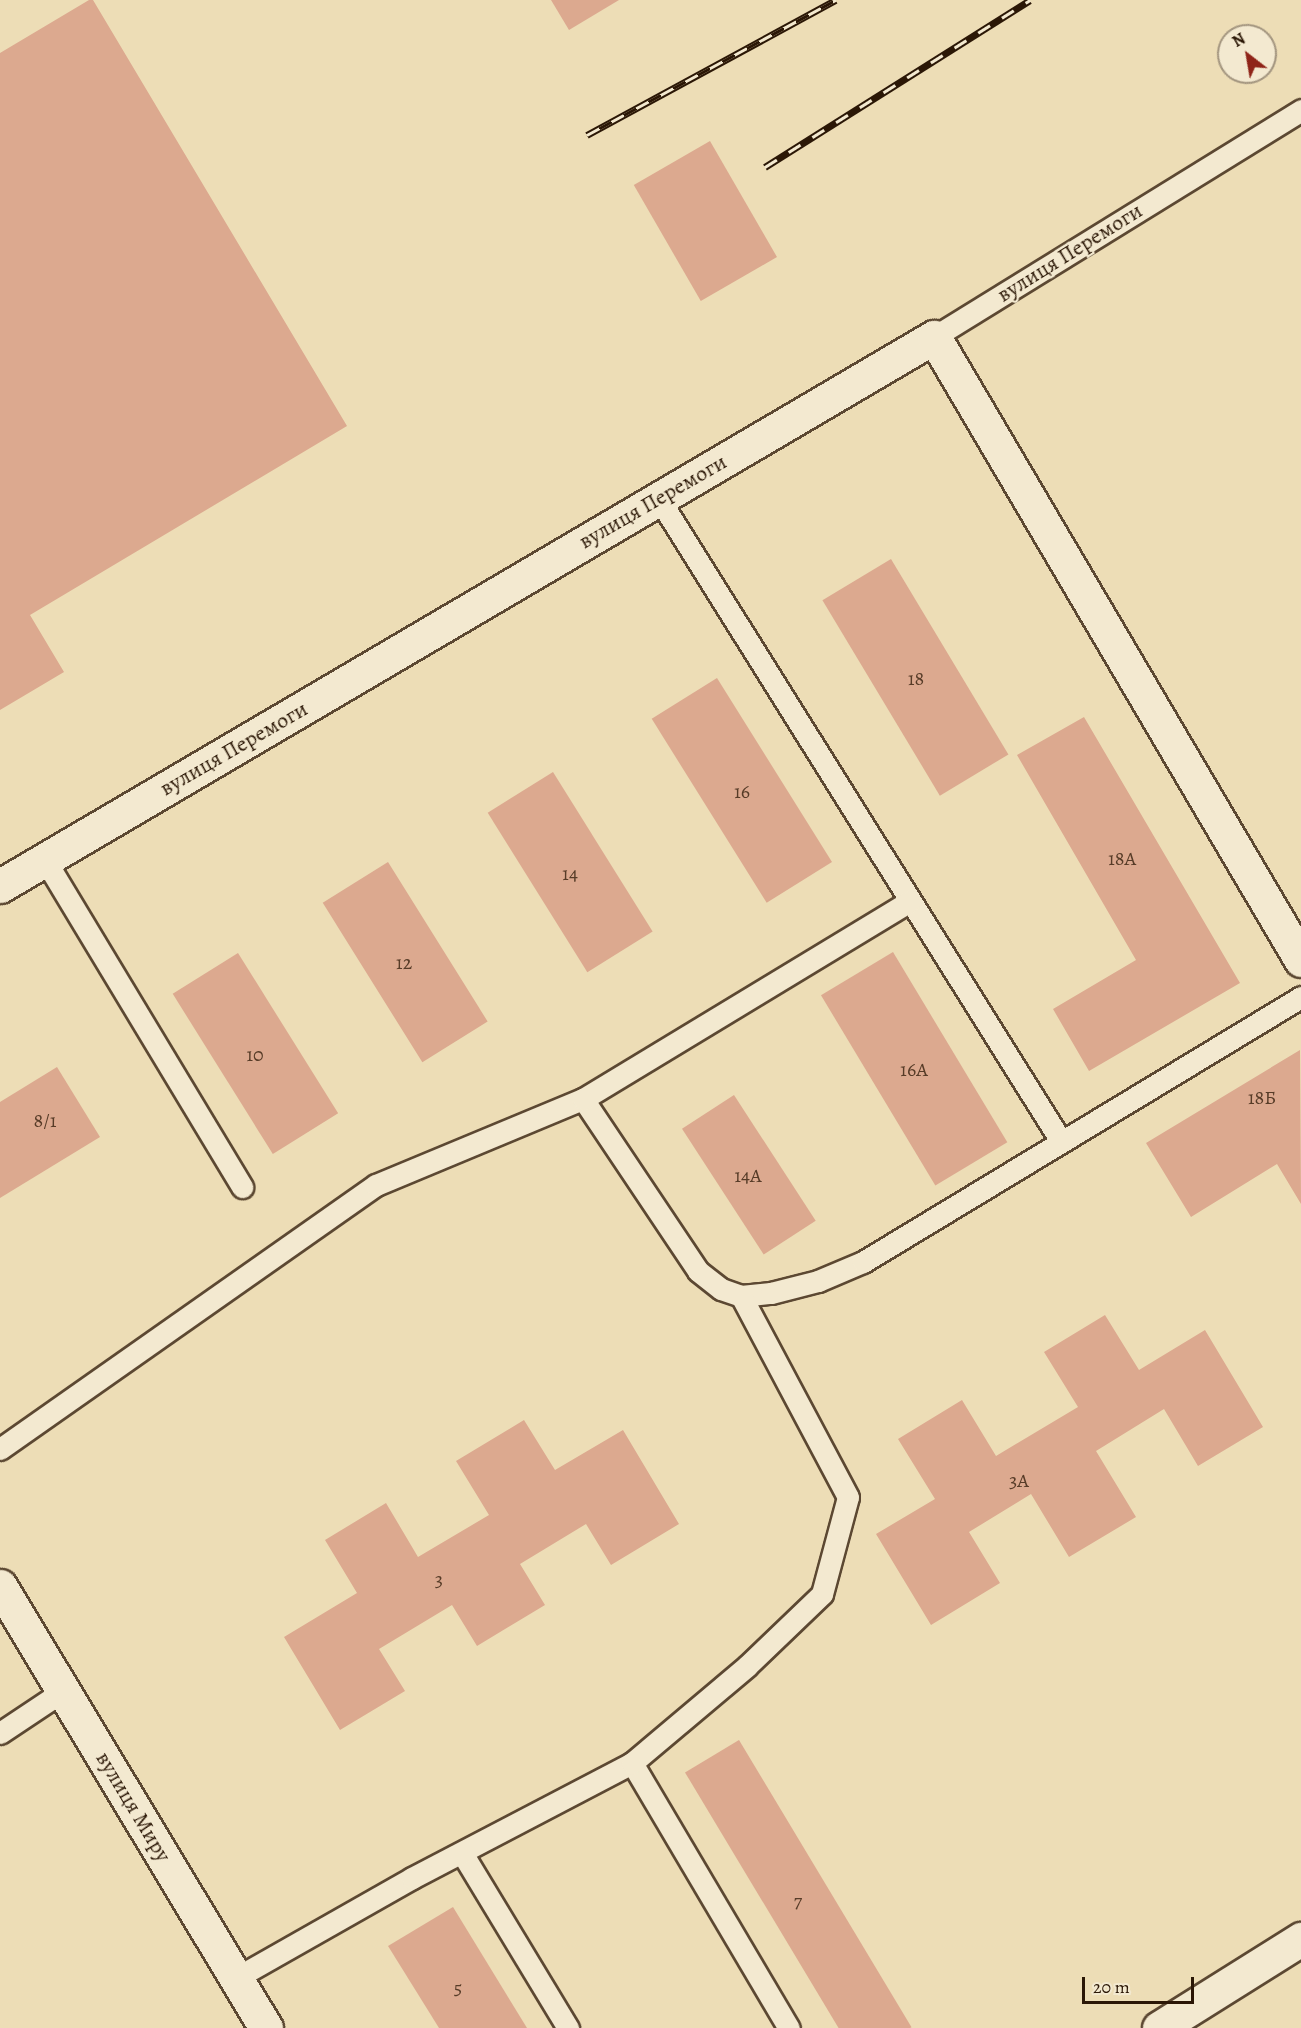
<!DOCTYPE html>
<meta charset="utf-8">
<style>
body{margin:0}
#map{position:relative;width:1301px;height:2028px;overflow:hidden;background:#edddb6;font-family:Alegreya,serif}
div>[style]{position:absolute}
.building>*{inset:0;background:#dca98f;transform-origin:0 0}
.roads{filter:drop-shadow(2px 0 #5c4832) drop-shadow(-2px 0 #5c4832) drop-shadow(0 2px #5c4832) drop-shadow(0 -2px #5c4832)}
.lane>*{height:21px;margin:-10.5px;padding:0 10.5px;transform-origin:10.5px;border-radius:10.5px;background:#f3e9d0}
.street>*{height:33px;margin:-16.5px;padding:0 16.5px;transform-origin:16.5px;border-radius:16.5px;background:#f3e9d0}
.rail>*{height:7px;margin-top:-3.5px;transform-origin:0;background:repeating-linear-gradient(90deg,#f3e9d0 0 14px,#2b1706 0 28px);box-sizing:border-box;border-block:2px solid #2b1706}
span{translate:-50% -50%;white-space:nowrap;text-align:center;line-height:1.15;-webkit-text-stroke:4.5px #f3e9d0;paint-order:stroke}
.number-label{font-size:20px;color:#573c28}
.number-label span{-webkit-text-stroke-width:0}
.street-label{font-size:22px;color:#2b1706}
.north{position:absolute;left:1217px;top:24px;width:60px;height:60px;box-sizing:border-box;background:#f3e9d0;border:2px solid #a3957f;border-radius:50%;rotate:329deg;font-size:16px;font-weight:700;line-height:24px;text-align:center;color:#2b1706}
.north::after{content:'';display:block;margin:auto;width:21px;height:27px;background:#8f2418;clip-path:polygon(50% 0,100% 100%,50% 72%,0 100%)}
.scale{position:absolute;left:1082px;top:1977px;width:112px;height:27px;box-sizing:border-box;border:3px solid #2b1706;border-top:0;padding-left:8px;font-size:18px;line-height:21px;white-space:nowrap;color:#2b1706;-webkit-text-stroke:4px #f3e9d0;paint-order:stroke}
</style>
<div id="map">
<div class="building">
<i style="clip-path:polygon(89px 0,93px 0,347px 426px,30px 615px,64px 672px,0 710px,0 53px)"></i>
<i style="clip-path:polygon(551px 0,619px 0,569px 30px)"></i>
<i style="left:710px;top:141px;width:134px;height:88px;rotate:60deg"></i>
<i style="left:891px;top:559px;width:228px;height:80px;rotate:59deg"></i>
<i style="left:717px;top:678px;width:217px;height:77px;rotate:58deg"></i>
<i style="clip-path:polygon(1084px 717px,1240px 983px,1089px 1071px,1053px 1009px,1136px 960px,1017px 755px)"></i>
<i style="left:553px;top:772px;width:188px;height:77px;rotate:58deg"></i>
<i style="left:388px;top:862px;width:188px;height:77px;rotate:58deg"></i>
<i style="left:893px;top:952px;width:222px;height:84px;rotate:59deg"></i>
<i style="left:238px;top:953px;width:189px;height:77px;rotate:58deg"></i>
<i style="clip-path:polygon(1300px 1050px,1301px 1204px,1277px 1164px,1191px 1217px,1146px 1143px)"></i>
<i style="clip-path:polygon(57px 1067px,100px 1137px,0 1198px,0 1102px)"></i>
<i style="left:734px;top:1095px;width:150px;height:62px;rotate:57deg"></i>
<i style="clip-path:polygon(1105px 1315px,1139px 1370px,1205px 1330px,1263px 1427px,1198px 1466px,1164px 1409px,1096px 1451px,1136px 1517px,1069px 1557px,1031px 1494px,969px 1532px,1000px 1583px,931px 1625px,876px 1534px,935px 1499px,898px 1439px,962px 1400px,996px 1456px,1078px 1407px,1044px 1352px)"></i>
<i style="clip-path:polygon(524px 1420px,555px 1470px,623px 1430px,679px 1524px,611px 1565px,586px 1524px,520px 1564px,545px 1605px,477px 1646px,452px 1605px,379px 1649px,405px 1691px,340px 1730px,284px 1637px,357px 1593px,325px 1540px,386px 1503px,418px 1557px,489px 1515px,456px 1461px)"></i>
<i style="left:739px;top:1740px;width:335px;height:63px;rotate:59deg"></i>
<i style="clip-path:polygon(453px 1907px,527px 2028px,439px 2028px,388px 1946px)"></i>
</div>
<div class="roads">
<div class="lane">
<i style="left:934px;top:337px;width:432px;rotate:-31.7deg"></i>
<i style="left:659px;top:499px;width:757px;rotate:57.95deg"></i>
<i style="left:45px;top:860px;width:382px;rotate:58.9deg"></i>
<i style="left:583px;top:1099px;width:207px;rotate:56.2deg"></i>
<i style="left:698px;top:1271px;width:29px;rotate:38deg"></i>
<i style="left:721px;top:1289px;width:21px;rotate:19deg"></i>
<i style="left:741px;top:1296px;width:30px;rotate:-6deg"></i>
<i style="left:771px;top:1293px;width:49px;rotate:-14.3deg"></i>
<i style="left:818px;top:1281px;width:49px;rotate:-22.9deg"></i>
<i style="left:863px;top:1262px;width:512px;rotate:-31.17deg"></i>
<i style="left:0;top:1449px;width:459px;rotate:-35.1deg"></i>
<i style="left:376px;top:1185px;width:224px;rotate:-22.6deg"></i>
<i style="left:583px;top:1099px;width:382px;rotate:-31.2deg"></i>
<i style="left:0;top:1733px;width:76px;rotate:-33.7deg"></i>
<i style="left:632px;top:1763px;width:308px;rotate:59.4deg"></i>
<i style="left:462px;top:1853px;width:205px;rotate:58.8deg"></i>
<i style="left:236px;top:1978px;width:202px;rotate:-29.6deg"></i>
<i style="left:412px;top:1878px;width:248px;rotate:-27.6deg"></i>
<i style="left:632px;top:1763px;width:150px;rotate:-40.1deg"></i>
<i style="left:747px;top:1666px;width:104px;rotate:-43.8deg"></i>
<i style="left:822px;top:1594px;width:100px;rotate:-75deg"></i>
<i style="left:848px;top:1497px;width:228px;rotate:-118deg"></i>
</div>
<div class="street">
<i style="left:0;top:886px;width:1083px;rotate:-30.45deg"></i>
<i style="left:934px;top:337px;width:723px;rotate:59.5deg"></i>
<i style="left:0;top:1586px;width:516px;rotate:58.96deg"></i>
<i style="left:1159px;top:2028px;width:168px;rotate:-32.1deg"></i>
</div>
</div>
<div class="rail">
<i style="left:587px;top:135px;width:283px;rotate:-28.5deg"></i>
<i style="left:765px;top:167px;width:313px;rotate:-32.2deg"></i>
</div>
<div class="number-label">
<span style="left:916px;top:678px">18</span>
<span style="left:742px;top:791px">16</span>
<span style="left:1122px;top:858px">18А</span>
<span style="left:570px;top:873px">14</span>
<span style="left:404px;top:962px">12</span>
<span style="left:255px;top:1054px">10</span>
<span style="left:914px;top:1069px">16А</span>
<span style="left:1262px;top:1097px">18Б</span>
<span style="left:45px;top:1120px">8/1</span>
<span style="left:748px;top:1175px">14А</span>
<span style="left:1019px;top:1480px">3А</span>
<span style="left:439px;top:1579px">3</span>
<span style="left:798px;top:1900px">7</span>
<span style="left:458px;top:1987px">5</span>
</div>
<div class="street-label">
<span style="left:1070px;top:253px;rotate:-32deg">вулиця Перемоги</span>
<span style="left:653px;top:502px;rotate:-30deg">вулиця Перемоги</span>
<span style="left:234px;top:749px;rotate:-30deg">вулиця Перемоги</span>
<span style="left:133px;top:1807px;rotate:59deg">вулиця Миру</span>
</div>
<div class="north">N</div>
<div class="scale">20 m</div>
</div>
